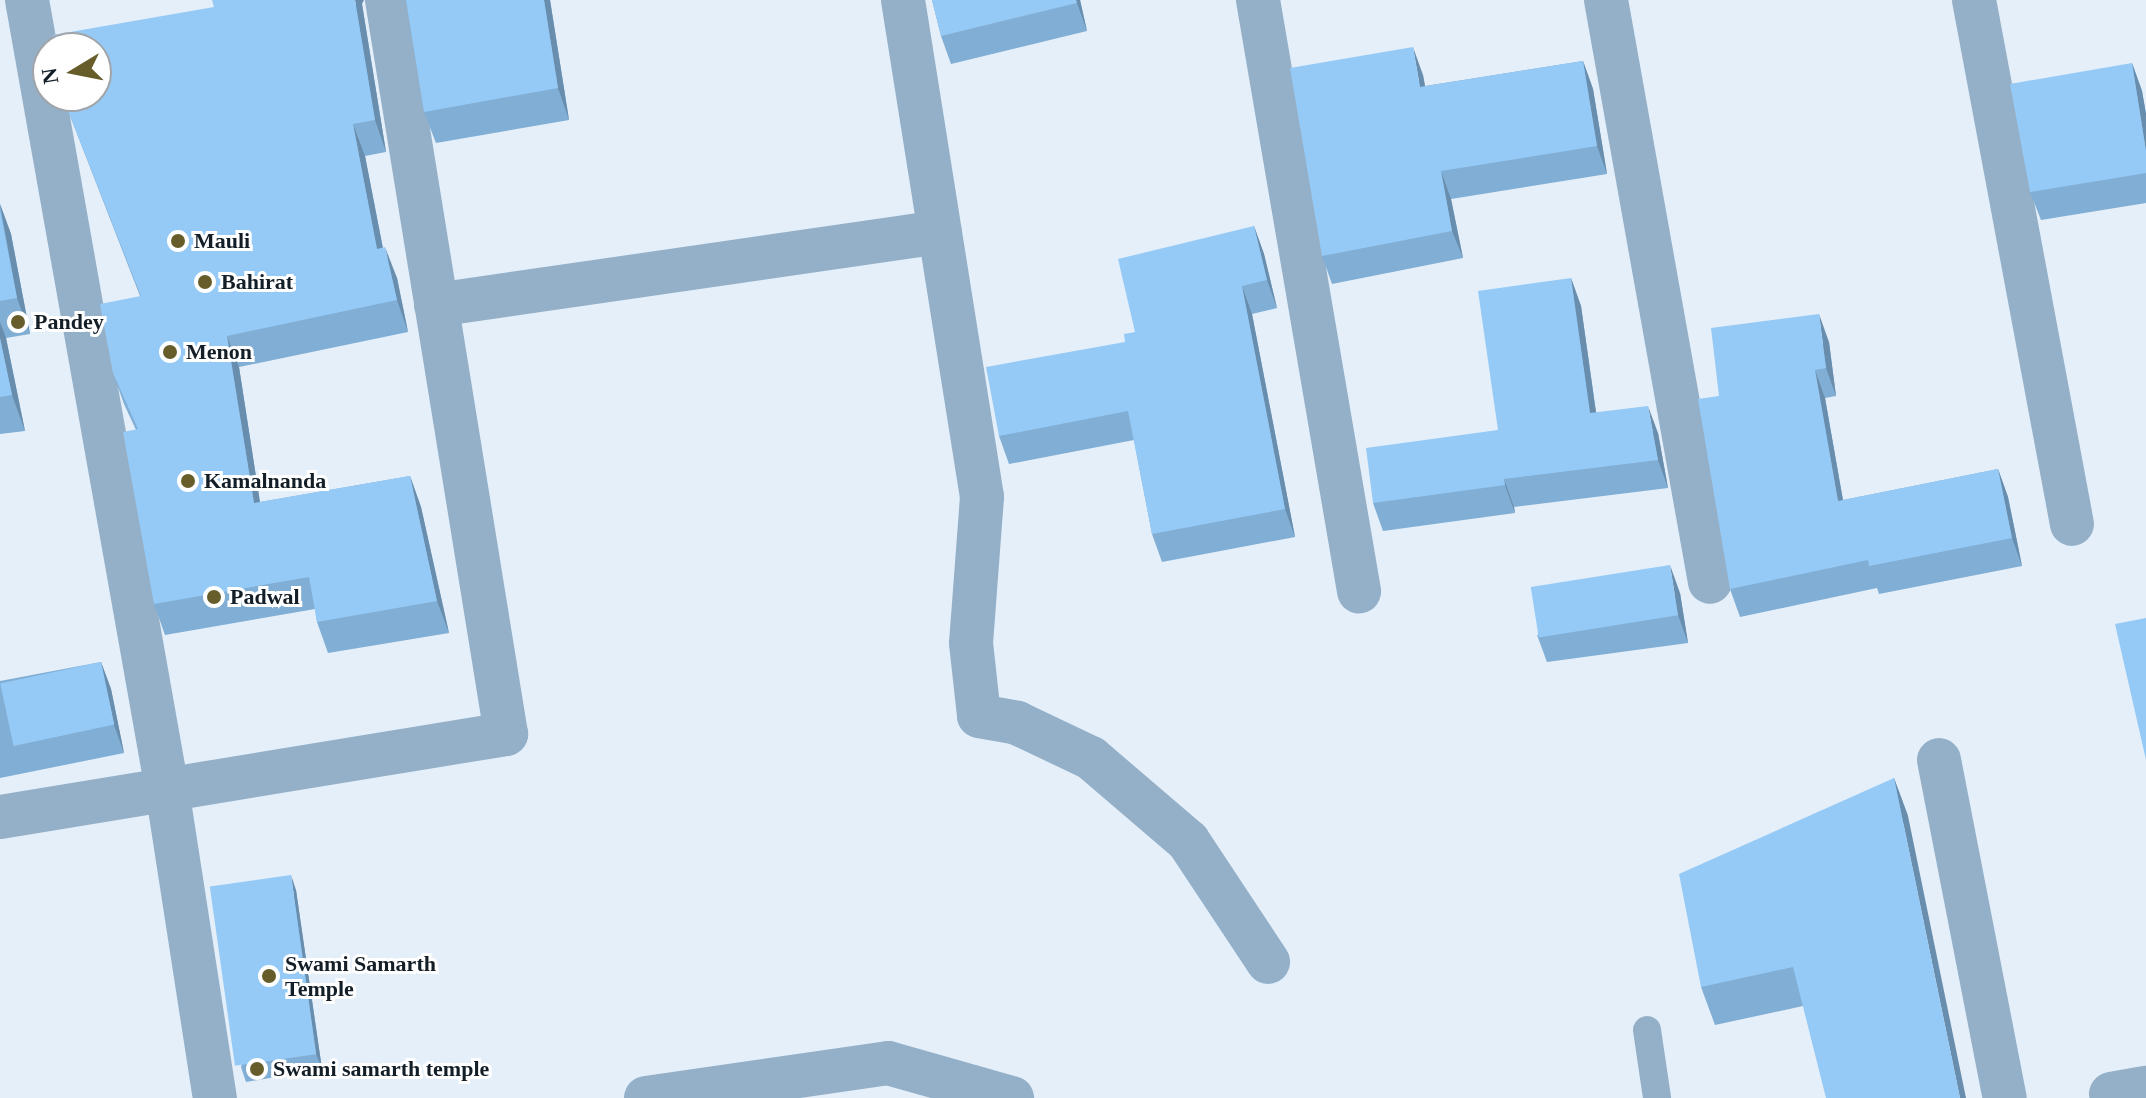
<!DOCTYPE html>
<style>
body{margin:0}
#map{position:relative;width:2146px;height:1098px;overflow:hidden;background:#e4effa;font-family:Georgia,serif}
div>[style]{position:absolute}
.service>*{height:28px;margin:-14px;padding:0 14px;transform-origin:14px;border-radius:14px;background:#94b0c8}
.minor>*{height:44px;margin:-22px;padding:0 22px;transform-origin:22px;border-radius:22px;background:#94b0c8}
.tertiary>*{height:44px;margin:-22px;padding:0 22px;transform-origin:22px;border-radius:22px;background:#94b0c8}
.wall>*{inset:0;background:#81aed4}
.shaded-wall>*{inset:0;background:#698dac}
.building>*{inset:0;background:#96caf6;transform-origin:0 0}
.dots>*{width:22px;height:22px;translate:-50% -50%;box-sizing:border-box;border:4px solid #fff;border-radius:50%}
span{translate:-50% -50%;white-space:nowrap;text-align:center;line-height:1.15;-webkit-text-stroke:6px #fff;paint-order:stroke}
.poi-label{font-size:22px;color:#131e27;font-weight:700}
.left{translate:0 -50%;text-align:left}
.north{position:absolute;left:32px;top:32px;width:80px;height:80px;box-sizing:border-box;background:#fff;border:2px solid #a1a5a9;border-radius:50%;rotate:260deg;font-size:22px;font-weight:700;line-height:32px;text-align:center;color:#131e27}
.north::after{content:'';display:block;margin:auto;width:28px;height:36px;background:#675d2a;clip-path:polygon(50% 0,100% 100%,50% 72%,0 100%)}
</style>
<div id="map">
<div class="service">
<i style="left:1647px;top:1030px;width:69px;rotate:81.6deg"></i>
</div>
<div class="minor">
<i style="left:27px;top:0;width:801px;rotate:79.94deg"></i>
<i style="left:167px;top:789px;width:313px;rotate:81.2deg"></i>
<i style="left:903px;top:0;width:503px;rotate:80.97deg"></i>
<i style="left:982px;top:497px;width:146px;rotate:94.3deg"></i>
<i style="left:971px;top:643px;width:73px;rotate:83.7deg"></i>
<i style="left:979px;top:716px;width:39px;rotate:10deg"></i>
<i style="left:1017px;top:723px;width:82px;rotate:25.3deg"></i>
<i style="left:1091px;top:758px;width:128px;rotate:40.6deg"></i>
<i style="left:1188px;top:841px;width:145px;rotate:56.5deg"></i>
<i style="left:1258px;top:0;width:600px;rotate:80.3deg"></i>
<i style="left:1606px;top:0;width:591px;rotate:79.87deg"></i>
<i style="left:1974px;top:0;width:533px;rotate:79.41deg"></i>
<i style="left:436px;top:305px;width:509px;rotate:-8.24deg"></i>
<i style="left:1939px;top:760px;width:344px;rotate:79deg"></i>
<i style="left:0;top:817px;width:513px;rotate:-9.32deg"></i>
<i style="left:506px;top:734px;width:744px;rotate:-99.21deg"></i>
<i style="left:2111px;top:1094px;width:36px;rotate:-10deg"></i>
</div>
<div class="tertiary">
<i style="left:646px;top:1098px;width:245px;rotate:-8.2deg"></i>
<i style="left:888px;top:1063px;width:129px;rotate:15.8deg"></i>
</div>
<div class="wall">
<i style="clip-path:polygon(406px 0,550px 0,569px 120px,436px 143px,424px 112px)"></i>
<i style="clip-path:polygon(932px 0,1080px 0,1087px 31px,951px 64px,941px 36px)"></i>
<i style="clip-path:polygon(362px 4px,386px 152px,365px 156px,383px 248px,397px 278px,408px 332px,239px 367px,260px 502px,410px 476px,421px 507px,449px 633px,328px 653px,317px 622px,315px 609px,165px 635px,154px 604px,136px 430px,124px 404px,113px 373px,140px 296px,65px 103px,214px 7px)"></i>
<i style="clip-path:polygon(1583px 61px,1593px 89px,1607px 174px,1451px 199px,1463px 258px,1332px 284px,1322px 256px,1423px 75px,1425px 86px)"></i>
<i style="clip-path:polygon(2132px 63px,2142px 91px,2146px 114px,2146px 203px,2041px 220px,2030px 192px)"></i>
<i style="clip-path:polygon(0 204px,11px 234px,30px 334px,6px 338px,25px 431px,0 434px)"></i>
<i style="clip-path:polygon(1254px 226px,1264px 254px,1277px 308px,1252px 314px,1295px 537px,1162px 562px,1152px 534px,1134px 440px,1009px 464px,999px 436px,1125px 342px)"></i>
<i style="clip-path:polygon(1571px 278px,1581px 306px,1596px 412px,1658px 433px,1668px 488px,1514px 507px,1515px 513px,1383px 531px,1373px 503px,1498px 430px)"></i>
<i style="clip-path:polygon(1829px 342px,1836px 396px,1825px 398px,1843px 500px,1998px 469px,2008px 497px,2022px 566px,1879px 594px,1877px 588px,1740px 617px,1730px 589px,1719px 396px)"></i>
<i style="clip-path:polygon(1680px 593px,1688px 643px,1547px 662px,1537px 635px)"></i>
<i style="clip-path:polygon(101px 662px,111px 689px,124px 753px,0 778px,0 681px)"></i>
<i style="clip-path:polygon(1894px 778px,1908px 816px,1803px 1006px,1715px 1025px,1701px 987px)"></i>
<i style="clip-path:polygon(296px 890px,322px 1069px,246px 1082px,241px 1067px)"></i>
</div>
<div class="shaded-wall">
<i style="clip-path:polygon(355px 0,364px 0,362px 4px,386px 152px,375px 120px)"></i>
<i style="clip-path:polygon(544px 0,550px 0,569px 120px,558px 88px)"></i>
<i style="clip-path:polygon(1076px 0,1080px 0,1087px 31px,1077px 3px)"></i>
<i style="clip-path:polygon(1413px 47px,1423px 75px,1430px 114px,1420px 87px)"></i>
<i style="clip-path:polygon(1583px 61px,1593px 89px,1607px 174px,1597px 146px)"></i>
<i style="clip-path:polygon(2132px 63px,2142px 91px,2146px 114px,2146px 151px)"></i>
<i style="clip-path:polygon(353px 124px,365px 156px,389px 280px,377px 249px)"></i>
<i style="clip-path:polygon(1441px 171px,1451px 199px,1463px 258px,1452px 231px)"></i>
<i style="clip-path:polygon(0 204px,11px 234px,30px 334px,17px 298px)"></i>
<i style="clip-path:polygon(1254px 226px,1264px 254px,1277px 308px,1267px 280px)"></i>
<i style="clip-path:polygon(385px 247px,397px 278px,408px 332px,397px 300px)"></i>
<i style="clip-path:polygon(1571px 278px,1581px 306px,1600px 441px,1590px 413px)"></i>
<i style="clip-path:polygon(1242px 286px,1252px 314px,1295px 537px,1285px 509px)"></i>
<i style="clip-path:polygon(1819px 314px,1829px 342px,1836px 396px,1826px 368px)"></i>
<i style="clip-path:polygon(0 322px,6px 338px,25px 431px,12px 395px,0 338px)"></i>
<i style="clip-path:polygon(227px 336px,239px 367px,265px 535px,254px 503px)"></i>
<i style="clip-path:polygon(1815px 370px,1825px 398px,1848px 529px,1838px 501px)"></i>
<i style="clip-path:polygon(1648px 406px,1658px 433px,1668px 488px,1658px 460px)"></i>
<i style="clip-path:polygon(1998px 469px,2008px 497px,2022px 566px,2012px 538px)"></i>
<i style="clip-path:polygon(410px 476px,421px 507px,449px 633px,437px 601px)"></i>
<i style="clip-path:polygon(1504px 479px,1514px 507px,1515px 513px,1505px 485px)"></i>
<i style="clip-path:polygon(1670px 565px,1680px 593px,1688px 643px,1678px 615px)"></i>
<i style="clip-path:polygon(101px 662px,111px 689px,124px 753px,114px 725px)"></i>
<i style="clip-path:polygon(1894px 778px,1908px 816px,1966px 1098px,1960px 1098px)"></i>
<i style="clip-path:polygon(291px 875px,296px 890px,322px 1069px,316px 1054px)"></i>
</div>
<div class="building">
<i style="clip-path:polygon(212px 0,355px 0,375px 120px,353px 124px,377px 249px,385px 247px,397px 300px,227px 336px,254px 503px,410px 476px,437px 601px,317px 622px,309px 577px,154px 604px,123px 432px,138px 429px,113px 373px,100px 304px,141px 296px,65px 103px,64px 96px,96px 96px,96px 48px,55px 48px,53px 35px,214px 7px)"></i>
<i style="clip-path:polygon(406px 0,544px 0,558px 88px,424px 112px)"></i>
<i style="clip-path:polygon(932px 0,1076px 0,1077px 3px,941px 36px)"></i>
<i style="clip-path:polygon(1413px 47px,1420px 87px,1583px 61px,1597px 146px,1441px 171px,1452px 231px,1322px 256px,1290px 68px)"></i>
<i style="clip-path:polygon(2132px 63px,2146px 151px,2146px 173px,2030px 192px,2010px 84px)"></i>
<i style="clip-path:polygon(0 210px,17px 298px,0 301px)"></i>
<i style="clip-path:polygon(1254px 226px,1267px 280px,1242px 286px,1285px 509px,1152px 534px,1128px 411px,999px 436px,986px 367px,1125px 342px,1124px 334px,1135px 332px,1118px 259px)"></i>
<i style="clip-path:polygon(1571px 278px,1590px 413px,1648px 406px,1658px 460px,1504px 479px,1505px 485px,1373px 503px,1366px 448px,1498px 430px,1478px 291px)"></i>
<i style="clip-path:polygon(1819px 314px,1826px 368px,1815px 370px,1838px 501px,1998px 469px,2012px 538px,1869px 566px,1868px 560px,1730px 589px,1698px 399px,1719px 396px,1711px 328px)"></i>
<i style="clip-path:polygon(0 338px,12px 395px,0 397px)"></i>
<i style="left:1670px;top:565px;width:51px;height:141px;rotate:81deg"></i>
<i style="clip-path:polygon(2146px 618px,2146px 760px,2115px 624px)"></i>
<i style="left:101px;top:662px;width:64px;height:103px;rotate:78deg"></i>
<i style="clip-path:polygon(1894px 778px,1960px 1098px,1826px 1098px,1793px 967px,1701px 987px,1679px 874px)"></i>
<i style="left:291px;top:875px;width:181px;height:82px;rotate:82deg"></i>
</div>
<div class="dots">
<i style="left:178px;top:241px;background:#675d2a"></i>
<i style="left:205px;top:282px;background:#675d2a"></i>
<i style="left:18px;top:322px;background:#675d2a"></i>
<i style="left:170px;top:352px;background:#675d2a"></i>
<i style="left:188px;top:481px;background:#675d2a"></i>
<i style="left:214px;top:597px;background:#675d2a"></i>
<i style="left:269px;top:976px;background:#675d2a"></i>
<i style="left:257px;top:1069px;background:#675d2a"></i>
</div>
<div class="poi-label">
<span class="left" style="left:194px;top:241px">Mauli</span>
<span class="left" style="left:221px;top:282px">Bahirat</span>
<span class="left" style="left:34px;top:322px">Pandey</span>
<span class="left" style="left:186px;top:352px">Menon</span>
<span class="left" style="left:204px;top:481px">Kamalnanda</span>
<span class="left" style="left:230px;top:597px">Padwal</span>
<span class="left" style="left:285px;top:976px">Swami Samarth<br>Temple</span>
<span class="left" style="left:273px;top:1069px">Swami samarth temple</span>
</div>
<div class="north">N</div>
</div>
